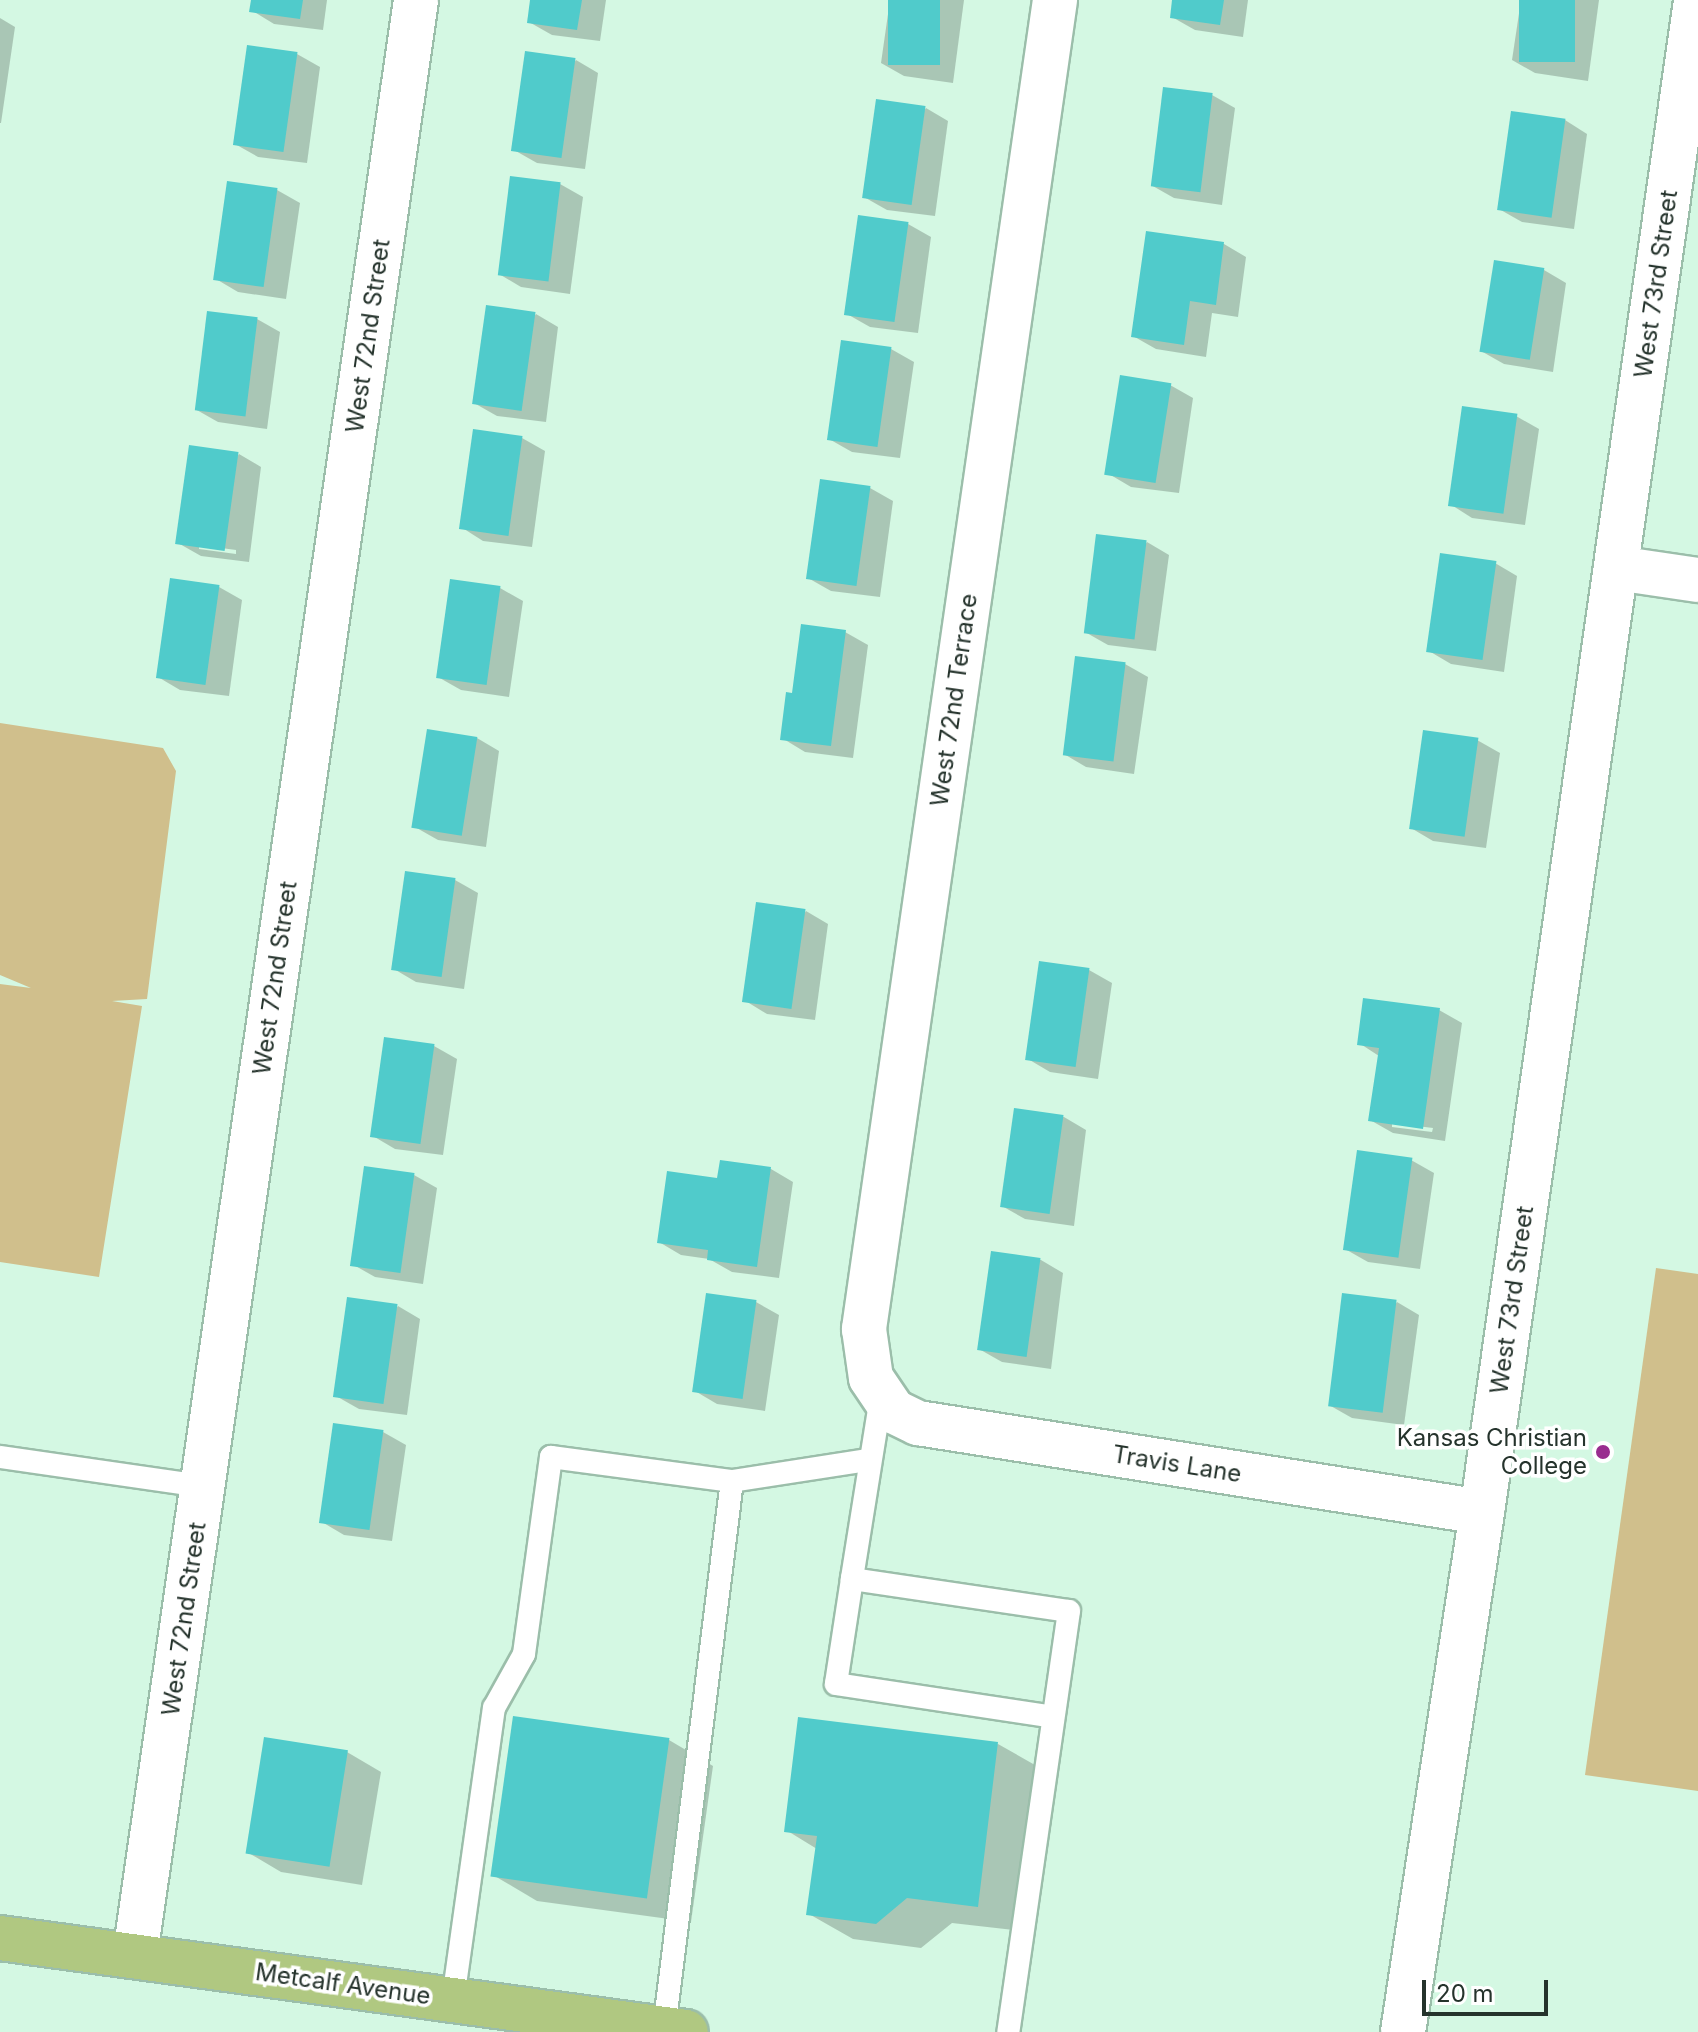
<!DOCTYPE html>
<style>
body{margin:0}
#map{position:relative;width:1698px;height:2032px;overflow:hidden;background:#d4f8e3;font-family:Inter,sans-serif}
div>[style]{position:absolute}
.green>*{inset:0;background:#d0bf8c}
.shadow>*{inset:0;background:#0003}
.building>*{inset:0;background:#50cbcb;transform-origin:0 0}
.roads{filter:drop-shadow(2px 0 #9bbeaa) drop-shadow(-2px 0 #9bbeaa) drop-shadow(0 2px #9bbeaa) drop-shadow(0 -2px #9bbeaa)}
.service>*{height:22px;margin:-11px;padding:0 11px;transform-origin:11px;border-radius:11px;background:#fff}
.minor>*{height:44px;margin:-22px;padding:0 22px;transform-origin:22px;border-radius:22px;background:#fff}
.primary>*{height:44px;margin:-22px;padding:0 22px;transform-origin:22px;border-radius:22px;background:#b0c881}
.dots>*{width:22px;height:22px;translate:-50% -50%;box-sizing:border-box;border:4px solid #fff;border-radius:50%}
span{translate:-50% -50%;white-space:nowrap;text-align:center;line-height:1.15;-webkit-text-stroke:7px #fff;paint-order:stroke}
.street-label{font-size:24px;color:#25332c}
.poi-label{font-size:24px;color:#25332c}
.right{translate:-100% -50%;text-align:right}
.scale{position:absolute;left:1422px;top:1980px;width:126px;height:36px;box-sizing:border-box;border:4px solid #25332c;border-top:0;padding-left:10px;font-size:24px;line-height:28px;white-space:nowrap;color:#25332c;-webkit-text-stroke:6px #fff;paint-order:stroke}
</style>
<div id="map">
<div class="green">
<i style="clip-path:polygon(0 723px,163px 748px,176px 771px,147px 999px,112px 1001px,142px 1006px,99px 1277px,0 1262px,0 984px,31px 988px,0 975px)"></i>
<i style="clip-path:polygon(1656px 1268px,1698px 1274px,1698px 1791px,1585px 1775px)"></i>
</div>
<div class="shadow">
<i style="clip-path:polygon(253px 0,327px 0,323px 30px,274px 24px,251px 10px)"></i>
<i style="clip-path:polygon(532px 0,606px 0,600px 41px,552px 35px,529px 22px)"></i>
<i style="clip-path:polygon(890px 0,964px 0,953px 83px,904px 76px,881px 63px)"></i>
<i style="clip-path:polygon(1174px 0,1248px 0,1243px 37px,1195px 30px,1172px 17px)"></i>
<i style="clip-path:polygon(1521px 0,1599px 0,1588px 81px,1535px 73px,1512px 60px)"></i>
<i style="clip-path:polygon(0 18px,15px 27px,1px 123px,0 123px)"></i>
<i style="clip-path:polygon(297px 54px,320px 67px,307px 163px,258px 157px,235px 144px)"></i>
<i style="clip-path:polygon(576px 60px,598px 73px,585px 169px,537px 163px,514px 150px)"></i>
<i style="clip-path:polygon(1212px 95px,1235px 108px,1222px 205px,1174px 198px,1151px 185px)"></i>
<i style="clip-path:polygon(926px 108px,948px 121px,935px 216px,887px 210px,864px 197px)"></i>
<i style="clip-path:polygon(1565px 120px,1587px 134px,1574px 229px,1522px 222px,1499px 209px)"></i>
<i style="clip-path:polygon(560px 184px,583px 197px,570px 294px,521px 287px,499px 274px)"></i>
<i style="clip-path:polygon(277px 190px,300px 203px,286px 299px,238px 292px,216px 279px)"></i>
<i style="clip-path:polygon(908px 224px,931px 237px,918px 333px,870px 327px,847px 314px)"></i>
<i style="clip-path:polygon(1147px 233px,1224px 244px,1246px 257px,1238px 317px,1212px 313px,1206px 357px,1156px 349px,1133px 336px)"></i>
<i style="clip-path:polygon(1495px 262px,1544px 270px,1566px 283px,1553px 372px,1504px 364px,1481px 351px)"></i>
<i style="clip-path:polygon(536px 314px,558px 327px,546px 422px,497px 416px,474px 403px)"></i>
<i style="clip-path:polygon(257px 319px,280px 332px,267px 429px,218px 422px,195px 409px)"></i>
<i style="clip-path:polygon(891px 349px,914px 362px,900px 458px,852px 452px,829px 439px)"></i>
<i style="clip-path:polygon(1170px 385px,1193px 398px,1179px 493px,1131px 487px,1109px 474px)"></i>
<i style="clip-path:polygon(1516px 416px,1539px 429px,1525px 525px,1472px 518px,1450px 504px)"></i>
<i style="clip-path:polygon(522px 438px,545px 451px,532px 547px,483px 541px,461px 527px)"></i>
<i style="clip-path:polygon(evenodd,239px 454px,261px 467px,249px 562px,201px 556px,178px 543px,239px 454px,199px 545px,236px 550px,236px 554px,199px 549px,199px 545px)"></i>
<i style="clip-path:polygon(870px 488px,893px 501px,880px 597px,831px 591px,808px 578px)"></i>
<i style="clip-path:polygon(1147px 542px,1169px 555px,1156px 651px,1108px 645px,1085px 632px)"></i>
<i style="clip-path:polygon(1495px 563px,1517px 576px,1504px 672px,1451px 664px,1429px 651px)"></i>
<i style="clip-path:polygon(219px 587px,242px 600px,229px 696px,180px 690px,158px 677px)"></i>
<i style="clip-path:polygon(500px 588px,523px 601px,509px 697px,461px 690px,438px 677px)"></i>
<i style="clip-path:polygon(845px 632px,868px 645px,853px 758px,805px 752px,782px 738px,794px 695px)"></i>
<i style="clip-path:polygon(1125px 664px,1148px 677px,1134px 774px,1086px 767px,1064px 754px)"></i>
<i style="clip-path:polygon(477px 738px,499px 751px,486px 847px,438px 840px,415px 827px)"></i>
<i style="clip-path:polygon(1477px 740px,1500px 753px,1486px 848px,1433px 841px,1411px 828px)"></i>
<i style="clip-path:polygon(455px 880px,478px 893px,464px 989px,416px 982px,394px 969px)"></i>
<i style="clip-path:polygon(806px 911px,828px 924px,815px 1020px,767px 1014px,744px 1000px)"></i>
<i style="clip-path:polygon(1089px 970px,1112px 983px,1098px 1079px,1050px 1072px,1028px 1059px)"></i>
<i style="clip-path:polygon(evenodd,1439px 1010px,1462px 1023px,1445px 1141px,1393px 1133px,1370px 1120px,1379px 1056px,1359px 1043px,1439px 1010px,1392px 1123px,1433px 1128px,1432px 1132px,1392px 1127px,1392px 1123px)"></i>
<i style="clip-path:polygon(434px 1046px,457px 1059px,443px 1155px,395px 1149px,373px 1136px)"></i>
<i style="clip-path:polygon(1016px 1111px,1064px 1117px,1086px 1130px,1074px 1226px,1025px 1219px,1002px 1206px)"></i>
<i style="clip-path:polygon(1411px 1160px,1434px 1173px,1420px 1269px,1368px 1262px,1345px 1249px)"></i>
<i style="clip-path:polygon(721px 1162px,771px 1169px,793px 1182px,779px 1278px,732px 1272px,709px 1259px,681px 1255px,659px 1242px,719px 1180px)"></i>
<i style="clip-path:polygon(414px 1175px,437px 1188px,423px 1284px,375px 1277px,352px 1264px)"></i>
<i style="clip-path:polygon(993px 1254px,1041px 1260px,1063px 1273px,1051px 1369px,1002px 1362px,979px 1349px)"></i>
<i style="clip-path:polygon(756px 1302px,779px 1315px,765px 1411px,717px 1404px,695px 1391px)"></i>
<i style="clip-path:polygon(1397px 1302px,1419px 1315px,1404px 1425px,1352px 1418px,1329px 1405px)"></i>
<i style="clip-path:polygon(398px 1306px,420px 1319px,407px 1415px,359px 1409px,336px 1396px)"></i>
<i style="clip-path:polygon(383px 1432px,406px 1445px,392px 1541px,344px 1535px,322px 1522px)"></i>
<i style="clip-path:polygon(515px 1718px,669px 1740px,713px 1766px,691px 1922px,537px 1901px,493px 1875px)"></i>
<i style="clip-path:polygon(998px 1744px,1042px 1769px,1022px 1931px,952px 1923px,921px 1948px,853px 1939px,809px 1914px,817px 1849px,786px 1830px)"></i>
<i style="clip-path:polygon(347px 1752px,381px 1772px,362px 1885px,281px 1872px,247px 1852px)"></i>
</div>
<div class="building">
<i style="clip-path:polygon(251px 0,303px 0,300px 19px,249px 12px)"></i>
<i style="clip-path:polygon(530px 0,582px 0,577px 30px,527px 23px)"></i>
<i style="left:888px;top:0;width:52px;height:65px"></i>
<i style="clip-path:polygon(1172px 0,1224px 0,1220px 25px,1170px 18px)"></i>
<i style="left:1519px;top:0;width:56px;height:62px"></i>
<i style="left:247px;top:45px;width:51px;height:101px;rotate:8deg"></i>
<i style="left:525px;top:51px;width:51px;height:101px;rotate:8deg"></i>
<i style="left:1163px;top:87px;width:50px;height:100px;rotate:7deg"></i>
<i style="left:876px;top:99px;width:50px;height:100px;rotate:8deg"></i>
<i style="left:1511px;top:111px;width:55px;height:100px;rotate:8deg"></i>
<i style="left:510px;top:176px;width:51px;height:100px;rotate:7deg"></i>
<i style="left:227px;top:181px;width:51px;height:100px;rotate:8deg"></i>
<i style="left:858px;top:215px;width:51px;height:101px;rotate:8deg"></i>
<i style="clip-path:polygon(1146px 231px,1224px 242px,1216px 305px,1190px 301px,1184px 345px,1131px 337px)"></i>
<i style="left:1494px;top:260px;width:51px;height:93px;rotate:9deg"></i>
<i style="left:486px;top:305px;width:50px;height:100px;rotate:8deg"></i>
<i style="left:207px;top:311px;width:51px;height:100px;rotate:7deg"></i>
<i style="left:841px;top:340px;width:51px;height:101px;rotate:8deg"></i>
<i style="left:1120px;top:375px;width:52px;height:101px;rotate:9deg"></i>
<i style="left:1462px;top:406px;width:56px;height:101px;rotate:8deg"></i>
<i style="left:473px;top:429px;width:50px;height:101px;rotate:8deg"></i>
<i style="left:189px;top:445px;width:50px;height:100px;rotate:8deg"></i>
<i style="left:820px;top:479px;width:51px;height:101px;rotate:8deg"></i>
<i style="left:1096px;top:534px;width:51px;height:100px;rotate:7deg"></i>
<i style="left:1440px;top:553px;width:57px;height:100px;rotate:8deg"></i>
<i style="left:170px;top:578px;width:50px;height:101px;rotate:8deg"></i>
<i style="left:450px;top:579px;width:51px;height:100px;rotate:8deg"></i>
<i style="clip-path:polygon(801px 624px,846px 630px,831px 746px,780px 740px,786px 692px,792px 693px)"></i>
<i style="left:1075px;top:656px;width:51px;height:100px;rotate:7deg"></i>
<i style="left:427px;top:729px;width:51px;height:100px;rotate:9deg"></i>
<i style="left:1423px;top:730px;width:56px;height:100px;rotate:8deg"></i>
<i style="left:405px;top:871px;width:51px;height:100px;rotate:8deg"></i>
<i style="left:756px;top:902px;width:50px;height:101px;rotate:8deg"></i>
<i style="left:1039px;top:961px;width:51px;height:100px;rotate:8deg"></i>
<i style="clip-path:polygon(1363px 998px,1440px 1008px,1423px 1129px,1368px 1121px,1379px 1048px,1357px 1045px)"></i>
<i style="left:384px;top:1037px;width:51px;height:101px;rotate:8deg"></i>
<i style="left:1014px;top:1108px;width:50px;height:100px;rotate:8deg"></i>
<i style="left:1357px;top:1150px;width:56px;height:101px;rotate:8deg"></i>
<i style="clip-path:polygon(720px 1160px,771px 1167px,757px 1267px,707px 1260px,708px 1250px,657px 1243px,667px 1171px,717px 1178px)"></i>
<i style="left:364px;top:1166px;width:51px;height:101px;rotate:8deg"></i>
<i style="left:991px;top:1251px;width:50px;height:100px;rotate:8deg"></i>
<i style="left:706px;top:1293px;width:51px;height:100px;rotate:8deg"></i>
<i style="left:1342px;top:1293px;width:55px;height:114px;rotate:7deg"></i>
<i style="left:347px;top:1297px;width:51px;height:101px;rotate:8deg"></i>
<i style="left:333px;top:1423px;width:51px;height:101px;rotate:8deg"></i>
<i style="left:513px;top:1716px;width:158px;height:162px;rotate:8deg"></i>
<i style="clip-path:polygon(798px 1717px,998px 1742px,978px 1907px,907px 1898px,876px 1924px,806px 1915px,817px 1836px,784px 1832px)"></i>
<i style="left:264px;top:1737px;width:85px;height:118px;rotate:9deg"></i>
</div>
<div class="roads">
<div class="service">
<i style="left:881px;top:1397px;width:184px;rotate:99.1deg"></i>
<i style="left:852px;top:1579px;width:219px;rotate:8.4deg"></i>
<i style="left:1069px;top:1611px;width:425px;rotate:98.2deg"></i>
<i style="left:0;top:1457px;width:204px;rotate:8.2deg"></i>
<i style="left:852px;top:1579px;width:106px;rotate:98.7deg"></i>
<i style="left:836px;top:1684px;width:219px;rotate:8.6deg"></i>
<i style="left:453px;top:1999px;width:294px;rotate:-82deg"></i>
<i style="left:494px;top:1708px;width:62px;rotate:-60.9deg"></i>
<i style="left:524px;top:1654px;width:199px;rotate:-82.2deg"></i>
<i style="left:551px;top:1457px;width:183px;rotate:7.6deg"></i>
<i style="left:732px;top:1481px;width:138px;rotate:-8.8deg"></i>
<i style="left:664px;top:2029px;width:552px;rotate:-82.93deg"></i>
</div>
<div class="minor">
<i style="left:1055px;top:0;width:1343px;rotate:98.18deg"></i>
<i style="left:864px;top:1329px;width:49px;rotate:81.9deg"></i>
<i style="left:871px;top:1378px;width:40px;rotate:56deg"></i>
<i style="left:893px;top:1411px;width:28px;rotate:26deg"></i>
<i style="left:918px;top:1423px;width:571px;rotate:8.97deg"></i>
<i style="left:1616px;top:568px;width:83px;rotate:8.3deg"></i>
<i style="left:135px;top:1955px;width:1975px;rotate:-81.82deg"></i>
<i style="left:1403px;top:2032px;width:526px;rotate:-81.36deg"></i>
<i style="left:1482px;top:1512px;width:1527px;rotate:-81.94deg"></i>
</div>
<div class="primary">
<i style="left:0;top:1938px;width:692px;rotate:7.8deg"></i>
</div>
</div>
<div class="dots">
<i style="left:1603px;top:1452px;background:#992d8f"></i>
</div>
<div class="street-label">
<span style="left:1656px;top:284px;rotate:-82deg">West 73rd Street</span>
<span style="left:368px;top:336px;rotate:-82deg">West 72nd Street</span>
<span style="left:954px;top:700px;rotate:-82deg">West 72nd Terrace</span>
<span style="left:275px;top:978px;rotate:-82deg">West 72nd Street</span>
<span style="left:1512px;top:1300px;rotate:-82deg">West 73rd Street</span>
<span style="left:1177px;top:1464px;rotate:9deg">Travis Lane</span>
<span style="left:184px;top:1619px;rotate:-82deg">West 72nd Street</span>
<span style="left:343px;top:1984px;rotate:8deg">Metcalf Avenue</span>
</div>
<div class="poi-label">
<span class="right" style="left:1587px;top:1452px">Kansas Christian<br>College</span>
</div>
<div class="scale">20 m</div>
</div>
